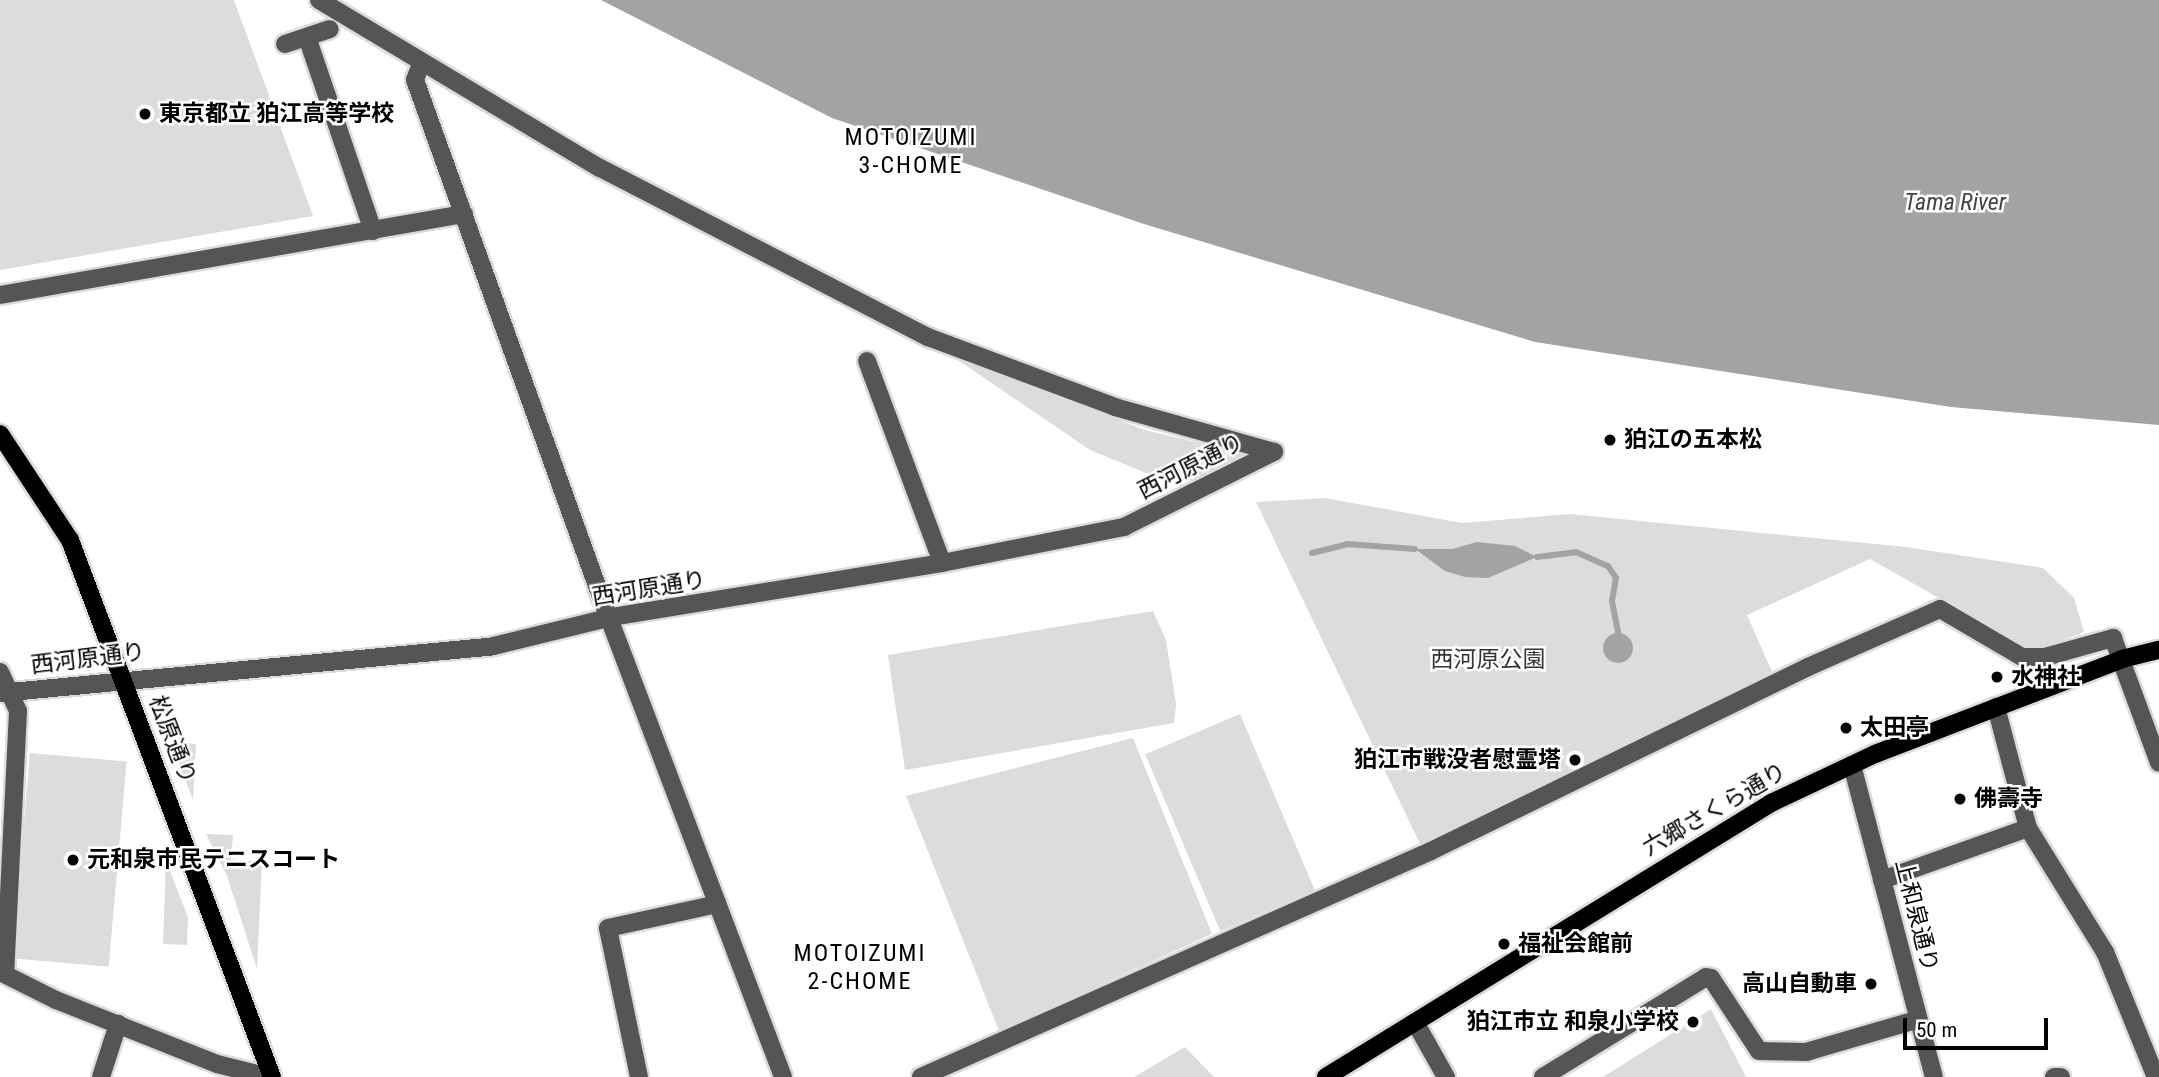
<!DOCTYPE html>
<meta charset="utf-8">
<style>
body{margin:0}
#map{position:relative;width:2159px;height:1077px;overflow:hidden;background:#fff;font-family:"Roboto Condensed","Noto Sans JP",sans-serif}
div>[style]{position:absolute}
.green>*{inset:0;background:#dcdcdc;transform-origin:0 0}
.water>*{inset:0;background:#a3a3a3}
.round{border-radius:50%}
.stream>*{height:6px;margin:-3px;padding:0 3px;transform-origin:3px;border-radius:3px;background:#a3a3a3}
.roads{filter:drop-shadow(2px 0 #dbdbdb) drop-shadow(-2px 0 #dbdbdb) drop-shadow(0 2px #dbdbdb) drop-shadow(0 -2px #dbdbdb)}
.minor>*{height:18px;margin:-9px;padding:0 9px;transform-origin:9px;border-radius:9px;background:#555}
.major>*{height:18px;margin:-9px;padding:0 9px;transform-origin:9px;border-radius:9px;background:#000}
.dots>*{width:19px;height:19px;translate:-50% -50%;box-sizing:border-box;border:4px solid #fff;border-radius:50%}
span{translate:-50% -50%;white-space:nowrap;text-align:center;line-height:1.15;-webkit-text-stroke:5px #fff;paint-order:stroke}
.poi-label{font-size:23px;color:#000;font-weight:700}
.left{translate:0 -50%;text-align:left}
.right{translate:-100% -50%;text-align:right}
.street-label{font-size:23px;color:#000}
.park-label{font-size:23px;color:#333}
.neighbourhood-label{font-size:24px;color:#000;letter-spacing:2px}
.water-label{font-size:24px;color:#444;font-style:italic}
.scale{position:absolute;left:1903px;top:1018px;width:145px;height:32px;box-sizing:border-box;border:4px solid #000;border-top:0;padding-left:9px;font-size:21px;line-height:24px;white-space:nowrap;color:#000;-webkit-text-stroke:5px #fff;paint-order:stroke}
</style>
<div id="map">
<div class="green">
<i style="clip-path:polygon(0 0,234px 0,313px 216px,0 270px)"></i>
<i style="clip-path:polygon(952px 356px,1145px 430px,1250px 455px,1192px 480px,1146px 473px,1090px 450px)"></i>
<i style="clip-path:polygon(1325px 498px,1462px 523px,1570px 514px,1906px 547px,2043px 568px,2074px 598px,2084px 632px,2039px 649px,2020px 644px,1870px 559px,1747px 615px,1773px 674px,1421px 846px,1256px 502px)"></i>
<i style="clip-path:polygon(1153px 611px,1166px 640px,1176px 704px,1174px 723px,905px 770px,888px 655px)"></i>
<i style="left:1240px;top:714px;width:192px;height:103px;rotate:67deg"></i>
<i style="clip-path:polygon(1133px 738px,1212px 934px,999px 1031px,906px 796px)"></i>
<i style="clip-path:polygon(171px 742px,196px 744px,193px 800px)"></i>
<i style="left:30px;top:753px;width:97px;height:206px;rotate:5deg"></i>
<i style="clip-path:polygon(206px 834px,233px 835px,231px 859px,262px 862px,257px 969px,227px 876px)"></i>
<i style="clip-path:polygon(166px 861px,188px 917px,187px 945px,163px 944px)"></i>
<i style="clip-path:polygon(1711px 1009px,1746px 1077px,1603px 1077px)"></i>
<i style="clip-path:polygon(1185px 1047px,1214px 1077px,1134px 1077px)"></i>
</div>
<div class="water">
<i style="clip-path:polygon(601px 0,2159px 0,2159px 425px,1951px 407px,1535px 342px,1144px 224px,832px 118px)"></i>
<i style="clip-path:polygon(1477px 542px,1515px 546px,1537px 557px,1488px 578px,1465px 577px,1445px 571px,1415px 549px,1452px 549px)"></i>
<i class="round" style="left:1603px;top:633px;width:30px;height:30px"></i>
</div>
<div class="stream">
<i style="left:1312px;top:553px;width:36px;rotate:-14deg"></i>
<i style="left:1347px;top:544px;width:68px;rotate:4.2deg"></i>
<i style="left:1537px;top:557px;width:39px;rotate:-7deg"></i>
<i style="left:1576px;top:552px;width:35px;rotate:24deg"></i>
<i style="left:1608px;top:566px;width:14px;rotate:56deg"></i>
<i style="left:1616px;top:578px;width:23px;rotate:100deg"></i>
<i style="left:1612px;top:601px;width:33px;rotate:79deg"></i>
</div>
<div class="roads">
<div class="minor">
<i style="left:319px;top:0;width:327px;rotate:30.9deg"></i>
<i style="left:600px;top:168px;width:369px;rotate:27.3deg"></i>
<i style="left:928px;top:337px;width:200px;rotate:20.5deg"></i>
<i style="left:1115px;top:407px;width:165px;rotate:15.8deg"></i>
<i style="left:307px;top:37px;width:205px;rotate:71.2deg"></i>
<i style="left:285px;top:44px;width:47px;rotate:-18.4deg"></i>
<i style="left:421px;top:64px;width:17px;rotate:111deg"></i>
<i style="left:415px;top:80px;width:549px;rotate:70.21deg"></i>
<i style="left:601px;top:597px;width:513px;rotate:69.23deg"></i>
<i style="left:0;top:295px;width:471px;rotate:-9.9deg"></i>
<i style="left:867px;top:361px;width:215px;rotate:69.6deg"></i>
<i style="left:0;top:672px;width:43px;rotate:65.2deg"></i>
<i style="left:18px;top:711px;width:263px;rotate:92.8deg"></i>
<i style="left:0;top:693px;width:495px;rotate:-5.4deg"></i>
<i style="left:493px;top:646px;width:122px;rotate:-13.7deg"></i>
<i style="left:612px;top:617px;width:334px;rotate:-9.3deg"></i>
<i style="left:942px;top:563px;width:186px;rotate:-11.2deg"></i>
<i style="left:1124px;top:527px;width:168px;rotate:-26.6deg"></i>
<i style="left:1996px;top:707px;width:125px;rotate:75.2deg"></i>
<i style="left:2028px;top:828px;width:146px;rotate:58.2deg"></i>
<i style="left:2105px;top:952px;width:133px;rotate:67.9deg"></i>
<i style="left:1852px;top:765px;width:323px;rotate:75.3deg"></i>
<i style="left:1882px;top:880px;width:155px;rotate:-19.6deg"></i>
<i style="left:0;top:972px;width:63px;rotate:26.6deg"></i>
<i style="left:56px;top:1000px;width:173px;rotate:21.7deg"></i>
<i style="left:217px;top:1064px;width:54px;rotate:14deg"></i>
<i style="left:1415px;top:1022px;width:63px;rotate:60.6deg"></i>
<i style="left:101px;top:1077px;width:56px;rotate:-72.2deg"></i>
<i style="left:639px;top:1077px;width:152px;rotate:-101.8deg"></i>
<i style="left:608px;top:928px;width:112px;rotate:-12.4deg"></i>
<i style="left:921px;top:1077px;width:558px;rotate:-23.9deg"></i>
<i style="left:1431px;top:851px;width:420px;rotate:-26deg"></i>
<i style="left:1808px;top:667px;width:144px;rotate:-23.7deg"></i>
<i style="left:1940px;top:609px;width:95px;rotate:30.3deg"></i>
<i style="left:2022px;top:657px;width:23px"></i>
<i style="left:2045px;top:657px;width:71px;rotate:-15.6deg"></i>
<i style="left:2113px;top:638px;width:133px;rotate:69.8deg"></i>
<i style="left:1543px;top:1077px;width:191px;rotate:-31.5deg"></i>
<i style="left:1706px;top:977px;width:5px;rotate:11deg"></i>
<i style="left:1711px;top:978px;width:87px;rotate:56.7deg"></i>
<i style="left:1759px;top:1051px;width:47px;rotate:1.2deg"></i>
<i style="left:1806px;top:1052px;width:115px;rotate:-16.2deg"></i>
<i style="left:2054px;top:1077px;width:7px"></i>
</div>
<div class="major">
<i style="left:0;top:434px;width:127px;rotate:56.6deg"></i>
<i style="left:70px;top:540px;width:574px;rotate:69.39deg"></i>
<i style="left:1326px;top:1077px;width:523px;rotate:-31.62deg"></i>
<i style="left:1771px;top:803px;width:115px;rotate:-25.2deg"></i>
<i style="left:1875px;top:754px;width:265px;rotate:-21deg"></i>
<i style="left:2122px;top:659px;width:38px;rotate:-14deg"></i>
</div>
</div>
<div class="dots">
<i style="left:145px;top:114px;background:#000"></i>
<i style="left:1610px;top:440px;background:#000"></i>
<i style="left:1997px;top:677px;background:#000"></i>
<i style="left:1846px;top:728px;background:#000"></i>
<i style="left:1575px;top:760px;background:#000"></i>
<i style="left:1960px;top:799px;background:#000"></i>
<i style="left:73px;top:860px;background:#000"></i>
<i style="left:1504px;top:944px;background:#000"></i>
<i style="left:1871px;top:984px;background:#000"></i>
<i style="left:1693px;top:1022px;background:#000"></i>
</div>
<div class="poi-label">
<span class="left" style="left:159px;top:114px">東京都立 狛江高等学校</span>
<span class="left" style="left:1624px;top:440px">狛江の五本松</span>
<span class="left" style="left:2011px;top:677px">水神社</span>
<span class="left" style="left:1860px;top:728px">太田亭</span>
<span class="right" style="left:1561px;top:760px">狛江市戦没者慰霊塔</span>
<span class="left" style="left:1974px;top:799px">佛壽寺</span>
<span class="left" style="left:87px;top:860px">元和泉市民テニスコート</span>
<span class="left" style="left:1518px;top:944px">福祉会館前</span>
<span class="right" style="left:1857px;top:984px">高山自動車</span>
<span class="right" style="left:1679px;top:1022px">狛江市立 和泉小学校</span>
</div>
<div class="street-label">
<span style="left:1191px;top:467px;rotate:-27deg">西河原通り</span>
<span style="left:649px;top:589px;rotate:-9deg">西河原通り</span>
<span style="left:88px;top:659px;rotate:-7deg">西河原通り</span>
<span style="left:172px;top:740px;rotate:69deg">松原通り</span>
<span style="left:1715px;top:810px;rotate:-30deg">六郷さくら通り</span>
<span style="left:1916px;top:916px;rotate:76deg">上和泉通り</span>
</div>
<div class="park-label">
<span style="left:1488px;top:660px">西河原公園</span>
</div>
<div class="neighbourhood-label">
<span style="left:911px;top:152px">MOTOIZUMI<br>3-CHOME</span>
<span style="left:860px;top:968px">MOTOIZUMI<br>2-CHOME</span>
</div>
<div class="water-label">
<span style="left:1955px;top:203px">Tama River</span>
</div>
<div class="scale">50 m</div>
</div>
